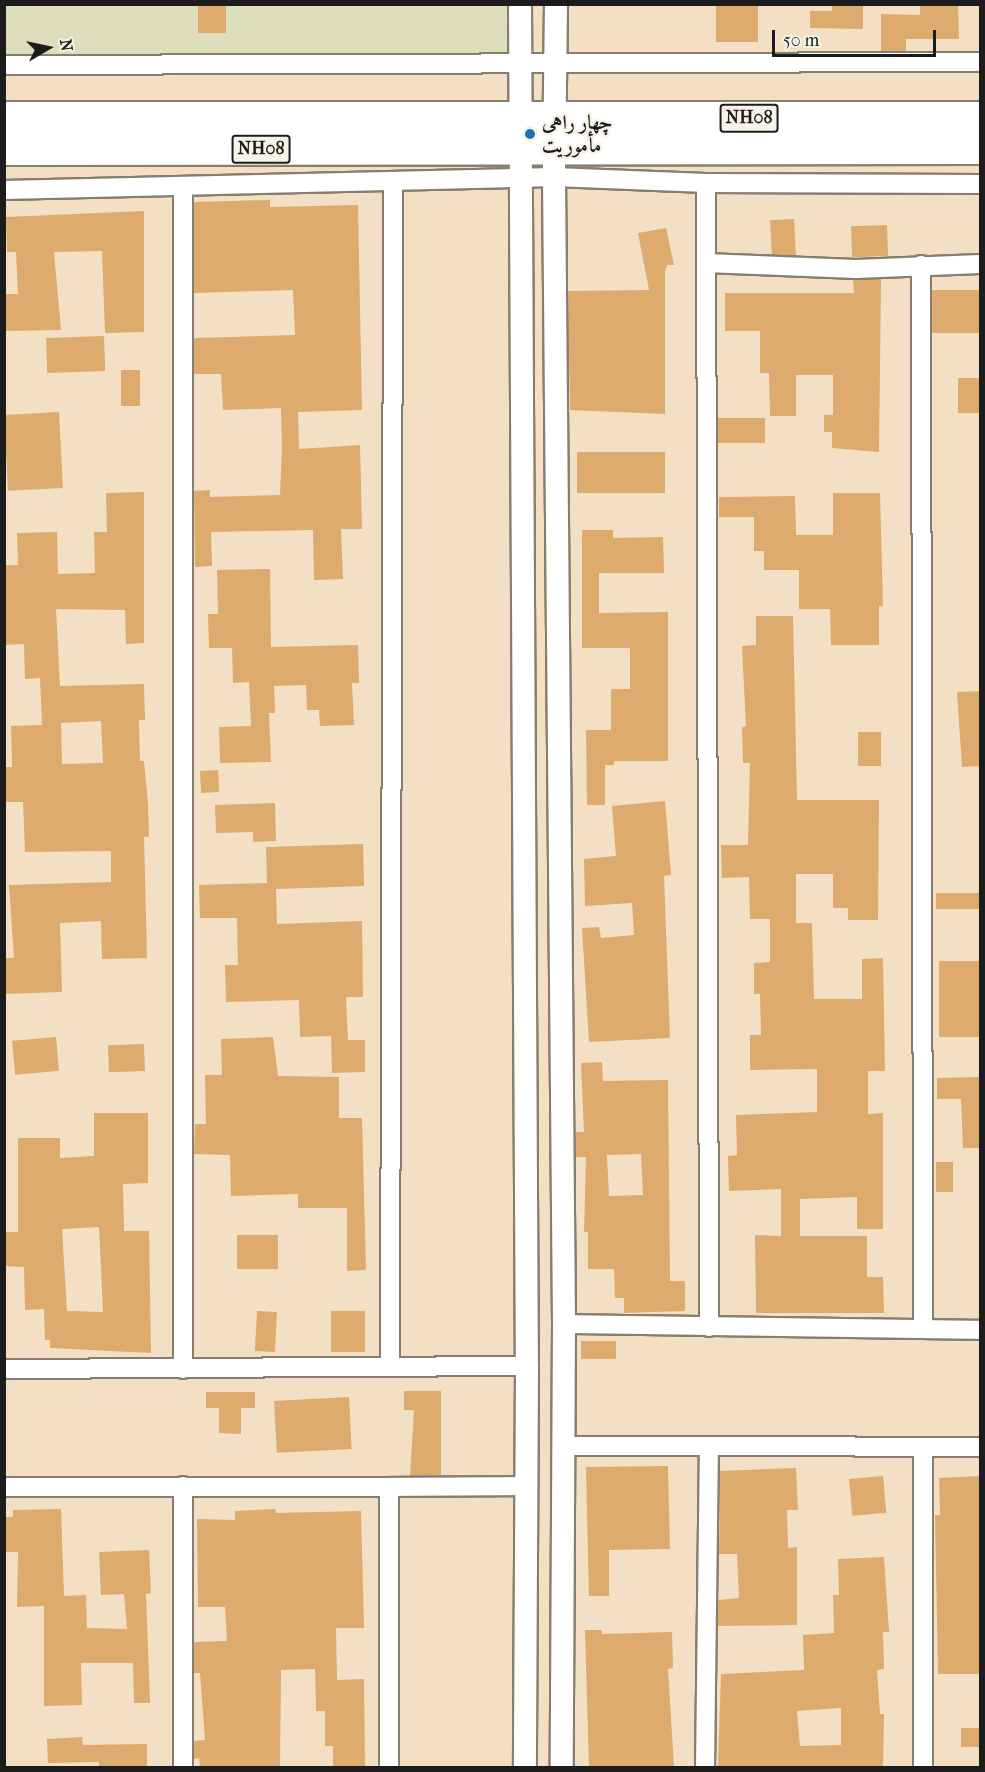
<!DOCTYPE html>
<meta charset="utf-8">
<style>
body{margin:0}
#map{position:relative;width:985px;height:1772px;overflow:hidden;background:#f3dfc3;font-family:"IM FELL French Canon",Amiri,serif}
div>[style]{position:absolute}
.built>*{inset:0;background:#dcdebc;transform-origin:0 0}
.building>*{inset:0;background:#dcab6d;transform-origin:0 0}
.roads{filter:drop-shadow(2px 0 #887e70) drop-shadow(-2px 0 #887e70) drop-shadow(0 2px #887e70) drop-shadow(0 -2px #887e70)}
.minor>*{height:18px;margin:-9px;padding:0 9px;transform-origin:9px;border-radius:9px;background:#fff}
.tertiary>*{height:22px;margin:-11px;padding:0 11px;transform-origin:11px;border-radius:11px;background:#fff}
.trunk>*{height:32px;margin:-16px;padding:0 16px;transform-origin:16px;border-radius:16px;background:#fff}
.dots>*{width:16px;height:16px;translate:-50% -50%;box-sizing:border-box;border:3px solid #f7f3e8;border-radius:50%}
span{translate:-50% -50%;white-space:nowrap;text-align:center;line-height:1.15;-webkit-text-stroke:5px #f7f3e8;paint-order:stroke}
.shield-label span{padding:2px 4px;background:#f7f3e8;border:2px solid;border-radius:4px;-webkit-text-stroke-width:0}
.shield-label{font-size:18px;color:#1c1c1c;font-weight:700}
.poi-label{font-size:20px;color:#1c1c1c;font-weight:700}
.left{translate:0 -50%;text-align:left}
.frame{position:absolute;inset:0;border:6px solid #1c1c1c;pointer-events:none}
.north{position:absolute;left:18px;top:18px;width:60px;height:60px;-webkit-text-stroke:4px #f7f3e8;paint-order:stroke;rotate:81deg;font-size:16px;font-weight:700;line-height:24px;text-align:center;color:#1c1c1c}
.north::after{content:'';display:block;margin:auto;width:21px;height:27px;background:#1c1c1c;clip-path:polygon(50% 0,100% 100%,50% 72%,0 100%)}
.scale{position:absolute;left:772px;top:30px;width:164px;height:27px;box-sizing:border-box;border:3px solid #1c1c1c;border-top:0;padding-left:8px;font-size:18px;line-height:21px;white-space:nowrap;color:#1c1c1c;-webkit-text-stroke:4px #f7f3e8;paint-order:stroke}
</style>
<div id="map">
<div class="built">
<i style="left:5px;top:5px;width:515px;height:60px"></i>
</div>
<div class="building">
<i style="left:198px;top:4px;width:28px;height:29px"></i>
<i style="left:716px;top:4px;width:42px;height:38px"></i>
<i style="clip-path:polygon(832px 4px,863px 4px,863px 29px,810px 28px,810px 11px,832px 11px)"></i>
<i style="clip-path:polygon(920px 4px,958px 4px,959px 39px,906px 39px,906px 51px,881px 51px,881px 14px,920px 15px)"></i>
<i style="clip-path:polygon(270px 200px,270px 207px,358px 205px,362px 410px,298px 412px,299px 449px,360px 445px,362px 529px,341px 529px,343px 579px,314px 580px,313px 530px,211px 532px,212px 566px,195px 567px,194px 491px,210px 490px,210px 497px,280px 495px,282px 450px,281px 408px,223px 410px,221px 374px,194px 374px,194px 338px,295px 335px,293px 290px,194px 293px,194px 202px)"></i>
<i style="clip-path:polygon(144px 211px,144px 332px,105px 333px,102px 251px,54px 252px,61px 330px,5px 331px,4px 294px,18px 294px,16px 252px,7px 252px,6px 217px)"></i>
<i style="left:794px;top:219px;width:36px;height:24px;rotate:87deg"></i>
<i style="left:887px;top:225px;width:31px;height:36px;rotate:88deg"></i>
<i style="clip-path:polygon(666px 228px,674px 265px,667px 265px,665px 272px,665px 414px,570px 410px,568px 291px,649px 290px,638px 233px)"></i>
<i style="clip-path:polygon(881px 279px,879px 452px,832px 448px,832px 432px,824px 432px,824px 415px,833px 415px,833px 375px,796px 375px,796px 416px,770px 416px,769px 373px,760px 373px,760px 331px,725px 331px,725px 293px,854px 293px,853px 280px)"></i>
<i style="left:981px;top:290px;width:43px;height:49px;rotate:90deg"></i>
<i style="left:104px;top:336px;width:35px;height:58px;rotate:88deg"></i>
<i style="left:121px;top:370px;width:19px;height:36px"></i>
<i style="left:981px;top:378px;width:35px;height:23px;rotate:90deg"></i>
<i style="left:59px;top:412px;width:76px;height:55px;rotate:87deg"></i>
<i style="left:765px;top:418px;width:25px;height:47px;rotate:90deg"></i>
<i style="left:665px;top:452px;width:41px;height:88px;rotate:90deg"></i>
<i style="clip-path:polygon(evenodd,144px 492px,144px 643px,126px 644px,125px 610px,56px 609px,60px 686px,144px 684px,145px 720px,139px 720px,140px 761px,144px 761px,148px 804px,149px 837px,144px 837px,147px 958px,102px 959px,101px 921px,60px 923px,62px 992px,4px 994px,4px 958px,14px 958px,9px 885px,111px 882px,111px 851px,25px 852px,23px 802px,4px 802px,4px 767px,12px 767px,11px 726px,42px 725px,40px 678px,25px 679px,24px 644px,4px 645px,4px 565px,18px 565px,17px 533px,57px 532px,58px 574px,95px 573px,94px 532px,107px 532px,106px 493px,144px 492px,101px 721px,103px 763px,62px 764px,61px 723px,101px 721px)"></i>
<i style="clip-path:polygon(833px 493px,880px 493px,883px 606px,879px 606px,879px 645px,831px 645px,830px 609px,799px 609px,799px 570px,764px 570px,764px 551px,754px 551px,754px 517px,719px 517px,719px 497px,795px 496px,796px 535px,833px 535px)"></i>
<i style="clip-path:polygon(582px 530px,613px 530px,613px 538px,663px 537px,664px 573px,599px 573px,599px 613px,668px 612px,668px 761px,614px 761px,614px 765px,605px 765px,605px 805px,587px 805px,586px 730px,611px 730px,611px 689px,630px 689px,630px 648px,582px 648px)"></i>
<i style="clip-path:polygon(270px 569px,271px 647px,358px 645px,359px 683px,352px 683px,354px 725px,320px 726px,319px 710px,307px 710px,306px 685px,274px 686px,275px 713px,269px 713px,271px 762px,220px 763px,219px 727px,251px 726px,249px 682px,233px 683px,232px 648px,209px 648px,208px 614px,218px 614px,217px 570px)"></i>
<i style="clip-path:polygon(756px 616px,793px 616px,797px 800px,879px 800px,878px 920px,848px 920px,848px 908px,833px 908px,833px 874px,796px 874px,796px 923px,812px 923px,814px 999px,862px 999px,862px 959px,883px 958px,885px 1071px,868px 1071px,868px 1114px,883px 1113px,883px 1229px,857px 1229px,857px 1197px,800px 1199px,800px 1236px,867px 1236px,867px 1277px,883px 1277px,884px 1313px,756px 1313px,755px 1235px,781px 1236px,781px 1189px,729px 1191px,728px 1156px,737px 1155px,736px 1115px,817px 1112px,817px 1069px,750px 1070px,750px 1035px,761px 1035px,760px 994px,754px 994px,754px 963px,770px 962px,770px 919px,750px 919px,749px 877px,722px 878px,721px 845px,748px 845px,750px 763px,743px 763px,742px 727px,746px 726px,742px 646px,756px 645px)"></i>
<i style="clip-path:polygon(981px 691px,981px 766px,962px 767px,957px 692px)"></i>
<i style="left:881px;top:732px;width:34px;height:23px;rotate:90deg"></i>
<i style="left:218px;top:770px;width:22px;height:18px;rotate:87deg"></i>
<i style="clip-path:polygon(665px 801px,671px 875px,664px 876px,670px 1038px,589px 1042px,582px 928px,599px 927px,601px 938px,634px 935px,632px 903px,585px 906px,584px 859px,616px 856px,612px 806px)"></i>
<i style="clip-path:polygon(275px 803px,276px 841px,253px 842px,253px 832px,216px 833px,215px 805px)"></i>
<i style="clip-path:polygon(363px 844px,364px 886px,276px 889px,277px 924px,362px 921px,363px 997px,346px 997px,348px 1040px,365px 1040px,365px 1072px,332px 1073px,331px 1036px,300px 1037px,299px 1000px,226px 1002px,225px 965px,238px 965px,237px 918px,200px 918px,199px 885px,267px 883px,266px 847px)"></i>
<i style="left:981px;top:893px;width:16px;height:45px;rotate:90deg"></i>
<i style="left:981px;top:961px;width:76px;height:42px;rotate:90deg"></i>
<i style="left:56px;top:1037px;width:34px;height:44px;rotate:85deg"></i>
<i style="clip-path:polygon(273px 1037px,278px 1076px,339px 1077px,339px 1118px,362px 1118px,366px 1270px,347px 1271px,347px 1208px,298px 1208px,298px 1194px,231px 1196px,230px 1155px,194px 1154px,195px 1124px,206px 1124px,205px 1075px,222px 1075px,221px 1039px)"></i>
<i style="left:144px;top:1044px;width:27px;height:36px;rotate:88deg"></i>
<i style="clip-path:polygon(evenodd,602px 1062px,603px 1081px,668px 1080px,670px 1281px,685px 1281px,685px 1311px,624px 1313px,624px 1298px,615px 1298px,614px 1269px,588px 1269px,588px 1232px,584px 1232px,586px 1157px,576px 1157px,576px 1132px,584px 1132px,581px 1063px,602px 1062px,641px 1154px,643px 1195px,609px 1196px,607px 1155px,641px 1154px)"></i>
<i style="clip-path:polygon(981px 1077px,981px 1148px,963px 1148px,961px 1099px,937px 1099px,937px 1078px)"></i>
<i style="clip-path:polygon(evenodd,94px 1113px,148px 1113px,148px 1183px,123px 1184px,124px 1231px,149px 1231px,151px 1353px,50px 1348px,50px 1340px,45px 1340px,44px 1309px,25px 1310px,24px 1267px,5px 1266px,6px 1232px,18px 1232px,18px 1138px,60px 1138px,60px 1158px,94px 1156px,94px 1113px,99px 1227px,103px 1312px,67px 1311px,62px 1229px,99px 1227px)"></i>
<i style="left:936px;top:1162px;width:17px;height:30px"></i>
<i style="left:237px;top:1235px;width:41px;height:34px"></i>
<i style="left:257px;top:1311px;width:20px;height:40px;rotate:3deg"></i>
<i style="left:331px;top:1311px;width:34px;height:41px"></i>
<i style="left:581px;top:1341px;width:35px;height:18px"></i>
<i style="clip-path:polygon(404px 1391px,441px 1391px,441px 1475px,410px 1476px,414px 1410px,404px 1410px)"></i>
<i style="clip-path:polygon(206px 1392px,255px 1392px,255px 1408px,241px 1408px,241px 1434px,219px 1433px,219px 1408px,206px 1408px)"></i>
<i style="left:349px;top:1397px;width:52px;height:75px;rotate:87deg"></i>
<i style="clip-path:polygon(668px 1466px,670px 1549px,609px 1550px,609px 1596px,589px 1596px,586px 1467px)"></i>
<i style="clip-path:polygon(796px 1468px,798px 1510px,787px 1510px,788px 1548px,797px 1547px,797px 1625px,718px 1626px,718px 1600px,739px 1598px,737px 1554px,719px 1554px,720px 1471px)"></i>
<i style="left:883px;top:1476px;width:37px;height:34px;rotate:85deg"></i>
<i style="clip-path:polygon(981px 1476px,981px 1674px,938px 1674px,935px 1515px,940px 1515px,939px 1478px)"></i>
<i style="clip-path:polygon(61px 1509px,64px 1596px,86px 1595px,87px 1628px,127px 1629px,124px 1594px,101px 1595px,99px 1552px,149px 1550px,151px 1593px,146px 1594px,150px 1703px,134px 1703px,133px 1663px,81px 1663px,82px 1705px,44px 1706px,44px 1606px,17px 1607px,18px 1552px,4px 1552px,4px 1517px,13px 1517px,13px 1510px)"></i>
<i style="clip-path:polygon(275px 1509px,276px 1513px,361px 1511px,364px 1628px,336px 1628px,337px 1680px,364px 1679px,365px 1767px,333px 1767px,333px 1746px,325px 1746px,325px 1711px,316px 1711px,315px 1669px,281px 1670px,280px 1767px,200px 1767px,199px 1758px,194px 1759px,194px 1741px,205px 1740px,200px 1673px,194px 1673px,194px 1642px,227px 1641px,225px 1607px,198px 1607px,197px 1519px,235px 1520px,235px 1511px)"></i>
<i style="clip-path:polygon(evenodd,884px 1557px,889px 1632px,883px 1632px,884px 1669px,877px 1670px,880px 1714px,884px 1714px,883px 1767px,718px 1767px,721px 1674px,804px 1670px,803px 1635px,834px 1633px,833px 1595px,839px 1595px,838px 1559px,884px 1557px,841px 1708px,841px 1745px,800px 1746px,797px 1711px,841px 1708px)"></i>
<i style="clip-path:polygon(585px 1630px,602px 1630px,602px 1634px,672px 1632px,673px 1668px,668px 1669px,674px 1767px,589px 1767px)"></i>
<i style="left:961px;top:1728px;width:20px;height:19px"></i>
<i style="clip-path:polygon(82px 1737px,83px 1745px,147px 1744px,147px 1767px,99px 1767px,99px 1762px,48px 1763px,47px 1739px)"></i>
</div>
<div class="roads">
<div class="minor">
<i style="left:4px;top:65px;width:976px;rotate:-0.18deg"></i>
<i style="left:706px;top:183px;width:1144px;rotate:89.85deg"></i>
<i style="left:183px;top:186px;width:1183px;rotate:90deg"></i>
<i style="left:4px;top:190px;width:550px;rotate:-1.35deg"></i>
<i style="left:554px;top:177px;width:152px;rotate:2.3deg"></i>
<i style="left:706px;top:183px;width:274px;rotate:0.2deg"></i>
<i style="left:706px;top:263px;width:150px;rotate:2.3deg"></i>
<i style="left:856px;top:269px;width:124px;rotate:-2.3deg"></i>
<i style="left:921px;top:265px;width:1064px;rotate:89.89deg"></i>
<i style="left:564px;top:1324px;width:416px;rotate:0.8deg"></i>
<i style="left:390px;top:1367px;width:1184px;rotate:-89.85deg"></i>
<i style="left:4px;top:1369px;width:523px;rotate:-0.33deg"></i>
<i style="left:564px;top:1446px;width:416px;rotate:0.1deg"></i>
<i style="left:923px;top:1447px;width:321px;rotate:90deg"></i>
<i style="left:183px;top:1486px;width:282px;rotate:90deg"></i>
<i style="left:4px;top:1487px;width:385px"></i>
<i style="left:389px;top:1768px;width:281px;rotate:-90deg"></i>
<i style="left:389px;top:1487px;width:137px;rotate:-0.4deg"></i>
<i style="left:705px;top:1768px;width:322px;rotate:-89.3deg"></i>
</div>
<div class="tertiary">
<i style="left:520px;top:4px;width:1362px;rotate:89.71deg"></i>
<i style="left:527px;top:1366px;width:402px;rotate:90.3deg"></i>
<i style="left:556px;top:4px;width:173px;rotate:90.7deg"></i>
<i style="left:554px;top:177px;width:1147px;rotate:89.5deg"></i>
<i style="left:564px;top:1324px;width:444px;rotate:90.3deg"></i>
</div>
<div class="trunk">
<i style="left:4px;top:118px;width:976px"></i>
<i style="left:4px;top:149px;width:976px;rotate:-0.06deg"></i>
</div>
</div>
<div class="dots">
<i style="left:530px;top:134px;background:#1f6fb2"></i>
</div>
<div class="shield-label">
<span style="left:749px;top:118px">NH08</span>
<span style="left:261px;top:149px">NH08</span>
</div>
<div class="poi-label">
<span class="left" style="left:542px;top:134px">چهار راهی<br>مأموریت</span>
</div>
<div class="frame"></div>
<div class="north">N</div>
<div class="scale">50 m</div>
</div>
